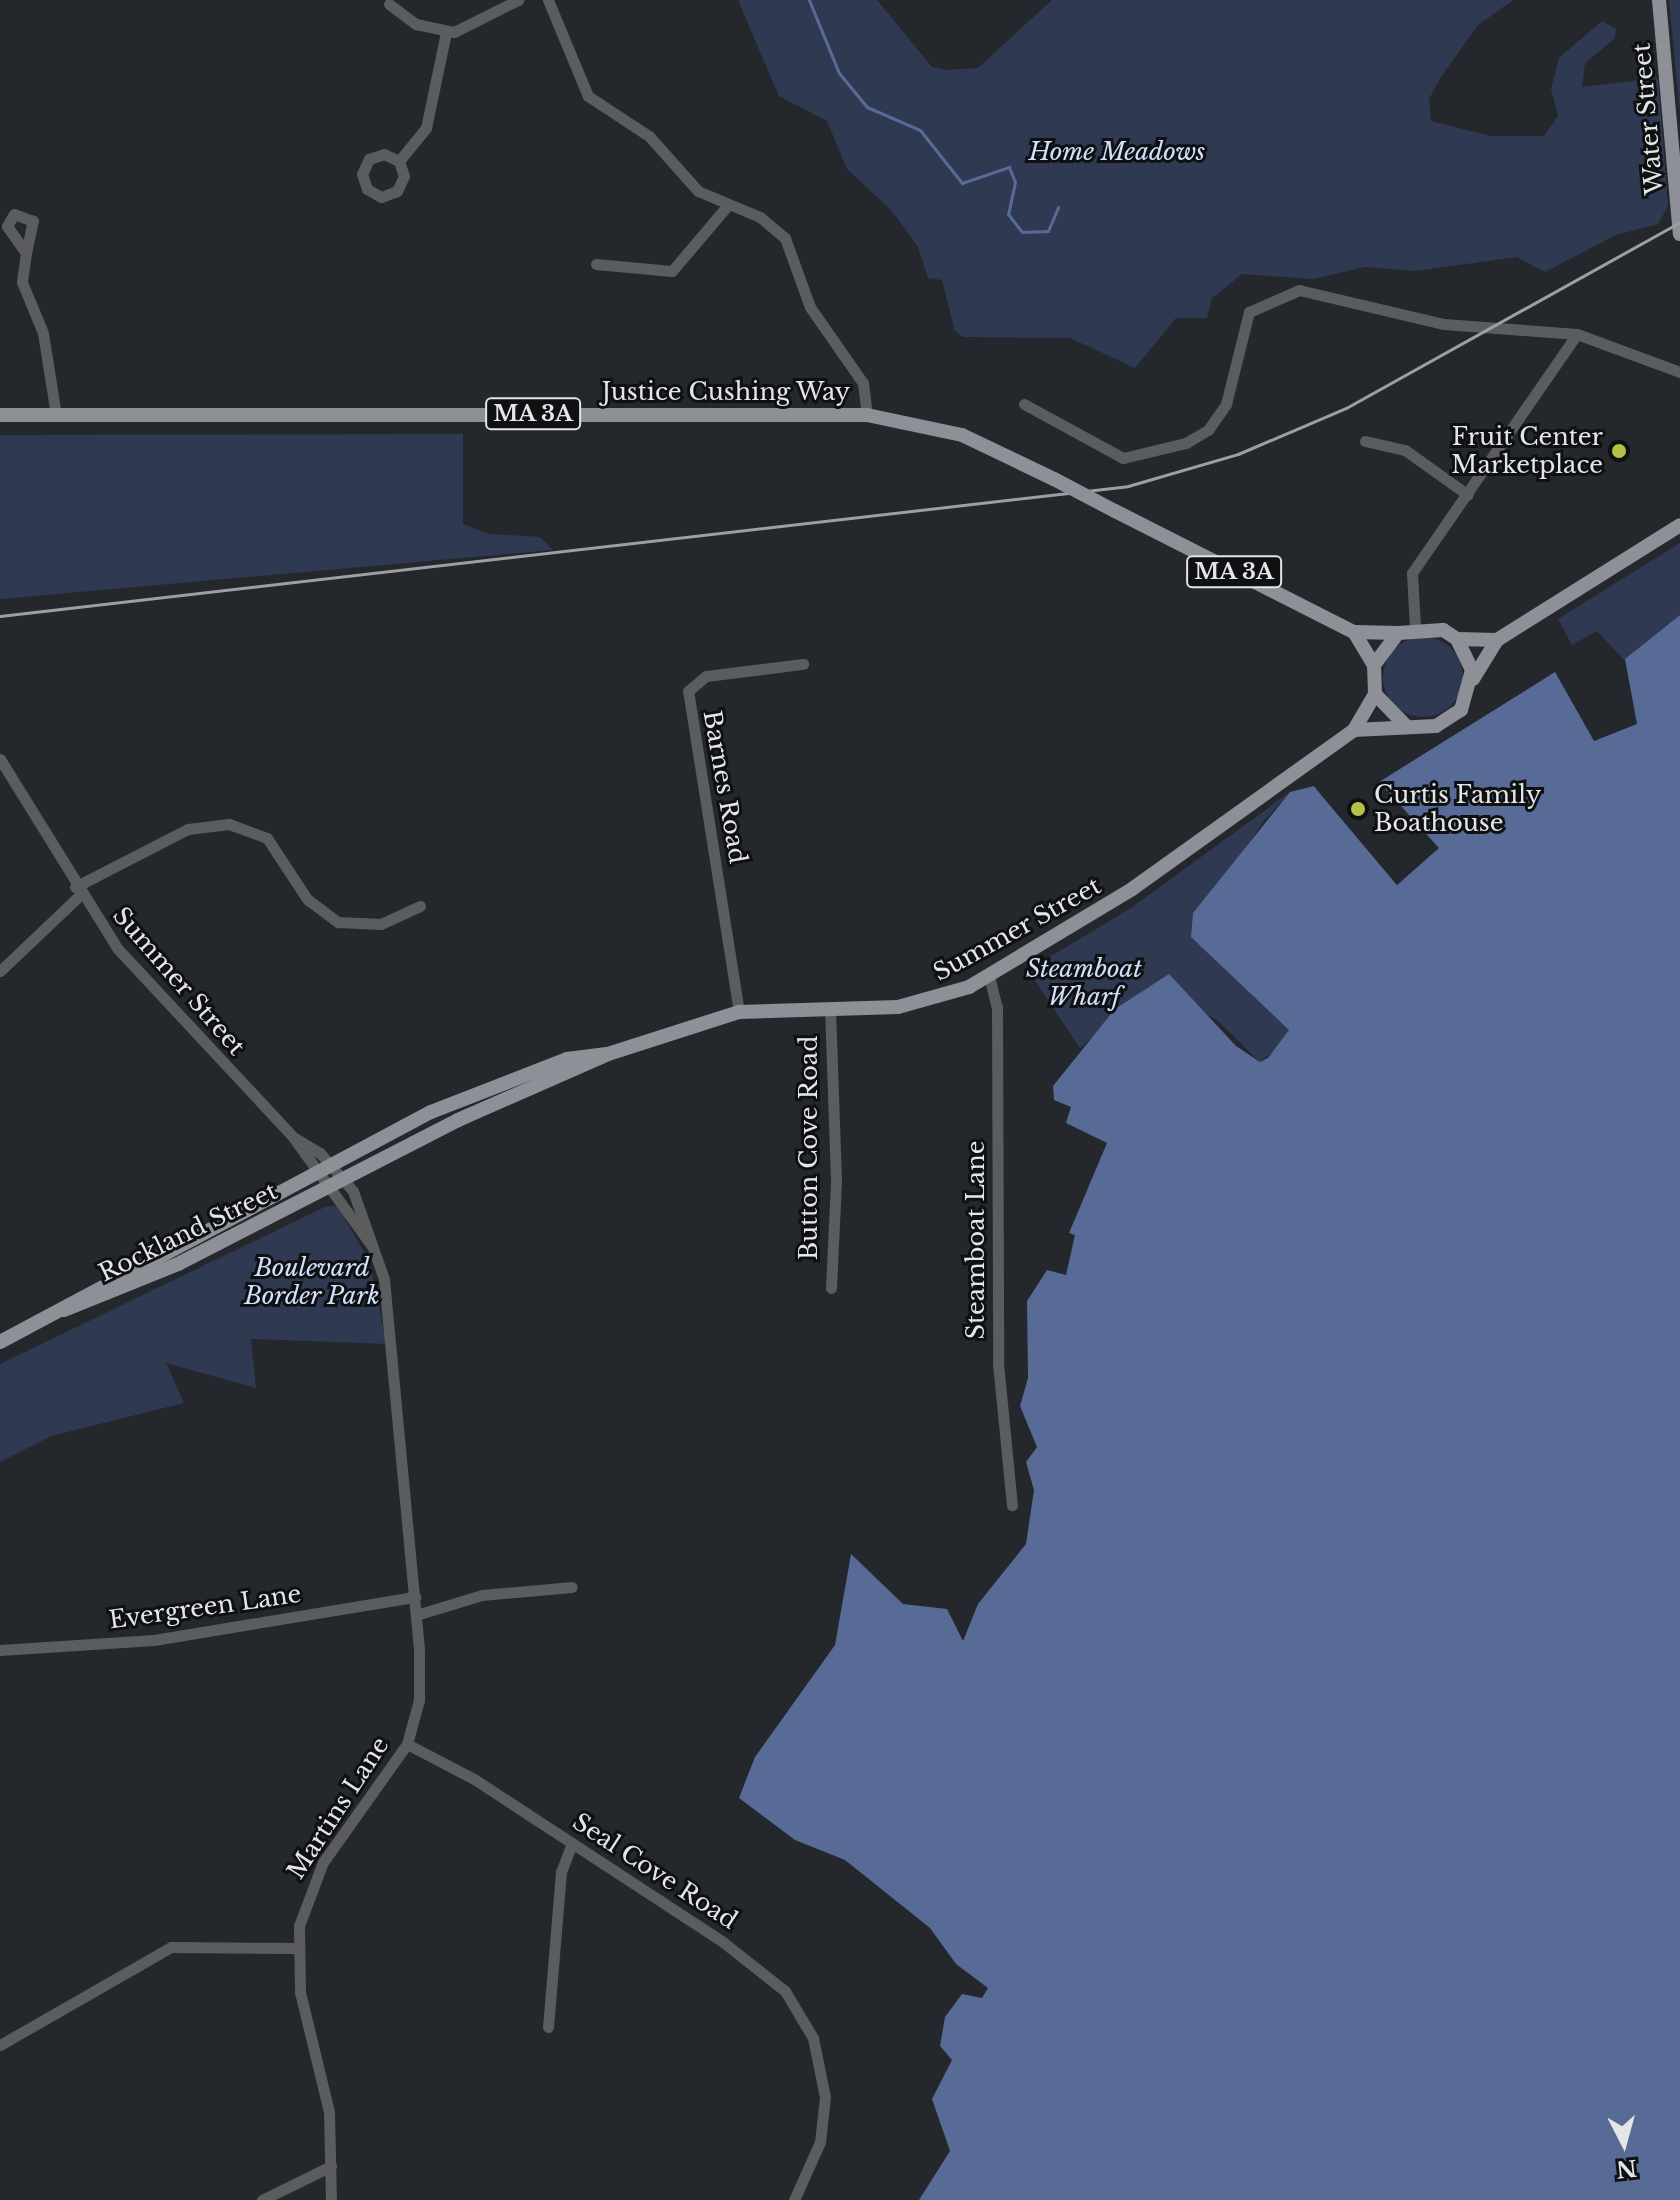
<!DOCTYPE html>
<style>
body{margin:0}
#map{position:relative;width:1680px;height:2200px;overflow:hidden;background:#24272c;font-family:"Libre Baskerville",serif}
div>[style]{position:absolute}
.green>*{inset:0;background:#2f3a52}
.round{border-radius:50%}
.water>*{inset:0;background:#576b96}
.pier>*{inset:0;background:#24272c}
.stream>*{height:3px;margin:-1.5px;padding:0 1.5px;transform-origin:1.5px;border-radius:1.5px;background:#576b96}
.minor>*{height:11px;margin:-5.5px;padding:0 5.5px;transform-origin:5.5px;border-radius:5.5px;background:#5a5c5e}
.major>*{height:14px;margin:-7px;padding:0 7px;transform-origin:7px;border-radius:7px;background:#8d9096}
.rail>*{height:3px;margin:-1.5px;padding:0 1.5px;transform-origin:1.5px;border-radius:1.5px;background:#9d9fa3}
.major-bridge>*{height:14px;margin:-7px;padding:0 7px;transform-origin:7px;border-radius:7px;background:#8d9096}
.dots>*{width:22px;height:22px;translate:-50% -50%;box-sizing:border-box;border:4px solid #0f1012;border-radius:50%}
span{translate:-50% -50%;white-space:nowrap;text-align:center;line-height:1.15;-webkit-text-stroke:6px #0f1012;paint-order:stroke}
.shield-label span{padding:2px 6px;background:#0f1012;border:2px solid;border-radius:6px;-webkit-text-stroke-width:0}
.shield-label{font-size:22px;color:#e3e5e8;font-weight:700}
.street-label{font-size:24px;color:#e3e5e8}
.park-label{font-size:24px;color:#d3e0fc;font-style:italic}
.poi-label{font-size:24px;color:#e3e5e8}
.right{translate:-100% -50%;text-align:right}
.left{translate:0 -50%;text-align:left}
.north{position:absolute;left:1584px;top:2104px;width:80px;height:80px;-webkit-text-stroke:6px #0f1012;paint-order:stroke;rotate:174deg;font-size:22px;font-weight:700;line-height:32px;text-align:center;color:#e3e5e8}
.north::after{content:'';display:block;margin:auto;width:28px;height:36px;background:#e3e5e8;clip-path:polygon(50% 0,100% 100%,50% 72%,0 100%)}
</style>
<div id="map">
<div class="green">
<i style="clip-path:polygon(738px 0,877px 0,932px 67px,946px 70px,978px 68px,1052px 0,1513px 0,1478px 25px,1442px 75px,1429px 99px,1431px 121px,1491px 136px,1544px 136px,1558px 116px,1551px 89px,1559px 58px,1602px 21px,1616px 29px,1615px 38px,1585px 63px,1582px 87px,1658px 78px,1668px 206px,1658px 224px,1616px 235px,1545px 272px,1517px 257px,1415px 271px,1365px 267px,1313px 279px,1242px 274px,1212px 298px,1207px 318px,1176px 318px,1135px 368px,1070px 338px,963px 337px,955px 331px,942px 280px,928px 278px,918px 247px,892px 211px,847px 169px,827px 121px,779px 96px)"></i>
<i style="clip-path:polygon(1669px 0,1680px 0,1680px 113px)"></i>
<i style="clip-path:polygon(463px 434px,463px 524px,489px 534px,540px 537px,553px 550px,0 599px,0 435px)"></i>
<i style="clip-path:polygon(1680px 543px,1680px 615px,1624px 660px,1597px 631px,1572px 645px,1558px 619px)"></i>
<i class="round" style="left:1383px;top:637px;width:80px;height:80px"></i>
<i style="clip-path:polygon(1290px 792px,1262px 823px,1191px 937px,1279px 1015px,1289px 1030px,1277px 1049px,1260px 1062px,1217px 1020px,1149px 986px,1080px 1048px,1028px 970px,1131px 908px)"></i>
<i style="clip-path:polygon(327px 1206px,337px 1206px,369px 1260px,387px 1344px,251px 1339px,256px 1388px,166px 1363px,184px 1403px,51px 1436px,0 1462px,0 1364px)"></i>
</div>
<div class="water">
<i style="clip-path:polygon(1680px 615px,1680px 2200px,919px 2200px,950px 2151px,932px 2099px,952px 2060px,940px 2046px,945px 2017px,962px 1994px,982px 1998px,988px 1988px,956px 1964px,930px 1928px,845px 1860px,795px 1840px,739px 1798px,755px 1757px,835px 1645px,851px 1554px,903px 1604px,947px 1609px,963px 1641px,978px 1604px,1026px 1544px,1034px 1490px,1026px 1462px,1037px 1447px,1020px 1406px,1028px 1378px,1027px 1301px,1047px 1270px,1066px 1275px,1075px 1235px,1069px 1233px,1107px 1143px,1066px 1123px,1071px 1107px,1054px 1100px,1053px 1086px,1115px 1009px,1169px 974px,1236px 1046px,1260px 1062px,1268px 1058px,1289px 1030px,1191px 937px,1193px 913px,1290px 792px,1314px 786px,1397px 885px,1438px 848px,1379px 782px,1555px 672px,1594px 741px,1637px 724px,1625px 659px)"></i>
</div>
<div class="pier">
<i style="clip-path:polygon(1451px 733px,1379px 782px,1439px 848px,1397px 885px,1311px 783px,1397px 879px,1433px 847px,1375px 781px)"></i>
</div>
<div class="stream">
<i style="left:809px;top:0;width:79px;rotate:67.7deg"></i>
<i style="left:839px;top:73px;width:44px;rotate:50.5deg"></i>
<i style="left:867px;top:107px;width:58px;rotate:23.5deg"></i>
<i style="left:920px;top:130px;width:68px;rotate:51.6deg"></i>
<i style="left:962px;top:183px;width:50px;rotate:-18.8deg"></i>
<i style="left:1009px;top:167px;width:16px;rotate:68deg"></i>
<i style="left:1015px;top:182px;width:33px;rotate:102deg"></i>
<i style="left:1008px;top:214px;width:23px;rotate:52deg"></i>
<i style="left:1022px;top:232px;width:26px;rotate:-2deg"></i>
<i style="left:1048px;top:231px;width:26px;rotate:-67deg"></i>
</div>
<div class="minor">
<i style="left:548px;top:0;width:104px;rotate:67.4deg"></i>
<i style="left:588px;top:96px;width:73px;rotate:33.3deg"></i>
<i style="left:649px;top:136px;width:74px;rotate:48.3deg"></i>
<i style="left:698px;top:191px;width:67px;rotate:22.8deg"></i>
<i style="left:760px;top:217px;width:33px;rotate:40deg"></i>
<i style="left:785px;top:238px;width:73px;rotate:70.1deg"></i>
<i style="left:810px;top:307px;width:93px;rotate:55.1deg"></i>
<i style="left:863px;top:383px;width:32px;rotate:83deg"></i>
<i style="left:389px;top:4px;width:34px;rotate:37deg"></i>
<i style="left:416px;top:24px;width:39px;rotate:12deg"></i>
<i style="left:454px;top:32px;width:72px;rotate:-26.6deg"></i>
<i style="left:399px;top:161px;width:16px;rotate:72deg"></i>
<i style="left:404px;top:176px;width:17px;rotate:115deg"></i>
<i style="left:397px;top:191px;width:17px;rotate:159deg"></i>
<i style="left:381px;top:197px;width:16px;rotate:-150deg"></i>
<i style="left:367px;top:189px;width:16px;rotate:-108deg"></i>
<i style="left:362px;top:174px;width:17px;rotate:-65deg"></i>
<i style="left:369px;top:159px;width:16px;rotate:-18deg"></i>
<i style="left:384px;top:154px;width:17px;rotate:25deg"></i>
<i style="left:399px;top:161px;width:43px;rotate:-50.7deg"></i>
<i style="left:426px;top:128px;width:98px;rotate:-78.2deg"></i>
<i style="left:26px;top:253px;width:33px;rotate:-78deg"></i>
<i style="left:33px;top:221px;width:20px;rotate:-160deg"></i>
<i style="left:14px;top:214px;width:14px;rotate:120deg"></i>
<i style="left:7px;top:226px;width:33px;rotate:55deg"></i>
<i style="left:26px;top:253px;width:29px;rotate:98deg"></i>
<i style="left:22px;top:282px;width:55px;rotate:67.6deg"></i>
<i style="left:43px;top:333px;width:83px;rotate:81deg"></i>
<i style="left:596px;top:264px;width:76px;rotate:5.3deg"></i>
<i style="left:672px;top:271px;width:87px;rotate:-49.7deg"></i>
<i style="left:1024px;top:404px;width:113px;rotate:28.6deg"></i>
<i style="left:1123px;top:458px;width:65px;rotate:-13.4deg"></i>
<i style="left:1186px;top:443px;width:26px;rotate:-31deg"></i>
<i style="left:1208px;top:430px;width:32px;rotate:-55deg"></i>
<i style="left:1226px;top:404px;width:95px;rotate:-76deg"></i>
<i style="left:1249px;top:312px;width:55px;rotate:-23.7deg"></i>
<i style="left:1299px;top:290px;width:149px;rotate:13.2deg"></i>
<i style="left:1444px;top:324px;width:133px;rotate:4.3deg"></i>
<i style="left:1577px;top:334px;width:110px;rotate:20.3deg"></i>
<i style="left:1365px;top:441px;width:41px;rotate:12.7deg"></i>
<i style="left:1405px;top:450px;width:77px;rotate:35.5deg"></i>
<i style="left:1415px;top:627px;width:54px;rotate:-93.2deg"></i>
<i style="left:1412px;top:573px;width:290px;rotate:-55.4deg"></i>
<i style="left:0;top:759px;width:222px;rotate:58.2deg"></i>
<i style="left:117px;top:948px;width:258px;rotate:47deg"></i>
<i style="left:293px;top:1137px;width:135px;rotate:54.1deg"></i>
<i style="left:75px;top:887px;width:127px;rotate:-27.2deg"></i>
<i style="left:188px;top:829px;width:41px;rotate:-7deg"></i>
<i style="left:229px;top:824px;width:40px;rotate:20.2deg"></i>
<i style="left:267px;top:838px;width:73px;rotate:56.7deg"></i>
<i style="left:307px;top:899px;width:39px;rotate:37deg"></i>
<i style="left:338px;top:922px;width:43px;rotate:2.7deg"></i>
<i style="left:381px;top:924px;width:43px;rotate:-24.8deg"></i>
<i style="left:0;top:971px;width:110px;rotate:-43.5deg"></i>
<i style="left:989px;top:976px;width:32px;rotate:76deg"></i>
<i style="left:997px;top:1007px;width:356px;rotate:89.8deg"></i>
<i style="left:998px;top:1363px;width:143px;rotate:84.4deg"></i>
<i style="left:830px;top:1008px;width:174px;rotate:88deg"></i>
<i style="left:836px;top:1182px;width:106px;rotate:92.7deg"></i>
<i style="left:739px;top:1012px;width:325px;rotate:-99deg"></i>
<i style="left:688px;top:691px;width:23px;rotate:-40deg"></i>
<i style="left:706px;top:676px;width:98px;rotate:-7.1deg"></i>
<i style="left:293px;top:1137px;width:31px;rotate:31deg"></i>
<i style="left:320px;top:1153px;width:50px;rotate:49deg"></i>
<i style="left:353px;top:1191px;width:93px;rotate:70.6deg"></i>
<i style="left:384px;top:1279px;width:374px;rotate:84.6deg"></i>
<i style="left:419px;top:1651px;width:49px;rotate:90deg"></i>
<i style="left:419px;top:1700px;width:46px;rotate:105.3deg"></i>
<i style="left:407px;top:1744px;width:145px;rotate:125.4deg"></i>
<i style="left:323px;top:1862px;width:68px;rotate:110.6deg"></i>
<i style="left:299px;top:1926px;width:66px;rotate:89.1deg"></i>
<i style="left:300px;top:1992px;width:123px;rotate:76.4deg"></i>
<i style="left:329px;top:2112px;width:88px;rotate:88.7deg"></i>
<i style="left:416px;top:1615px;width:69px;rotate:-16.9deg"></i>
<i style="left:482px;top:1595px;width:90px;rotate:-5.1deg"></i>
<i style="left:0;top:1650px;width:154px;rotate:-3.7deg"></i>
<i style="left:154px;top:1640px;width:265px;rotate:-9.4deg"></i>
<i style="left:407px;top:1744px;width:76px;rotate:27.6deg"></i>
<i style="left:474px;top:1779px;width:298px;rotate:33.2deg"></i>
<i style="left:723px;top:1942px;width:79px;rotate:38.3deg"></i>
<i style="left:785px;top:1991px;width:55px;rotate:59.2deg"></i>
<i style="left:813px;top:2038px;width:60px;rotate:78.5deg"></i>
<i style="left:825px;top:2097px;width:45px;rotate:96.3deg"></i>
<i style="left:820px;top:2142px;width:64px;rotate:114.1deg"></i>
<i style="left:548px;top:2027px;width:156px;rotate:-85.2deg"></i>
<i style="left:561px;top:1872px;width:31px;rotate:-69deg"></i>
<i style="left:0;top:2045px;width:197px;rotate:-29.8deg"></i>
<i style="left:171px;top:1947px;width:126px;rotate:0.5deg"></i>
<i style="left:262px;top:2200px;width:77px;rotate:-26.2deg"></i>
</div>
<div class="major">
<i style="left:1659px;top:0;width:235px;rotate:84.9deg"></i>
<i style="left:0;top:415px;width:867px"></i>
<i style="left:867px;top:415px;width:97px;rotate:11.9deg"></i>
<i style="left:962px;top:435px;width:102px;rotate:25.6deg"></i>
<i style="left:1115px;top:511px;width:268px;rotate:26.9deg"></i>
<i style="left:1354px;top:632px;width:39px;rotate:59deg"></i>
<i style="left:1354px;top:632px;width:44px;rotate:1.3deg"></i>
<i style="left:1457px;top:639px;width:40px;rotate:1.4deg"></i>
<i style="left:1473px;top:679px;width:46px;rotate:-58.4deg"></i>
<i style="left:1497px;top:640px;width:216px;rotate:-32.1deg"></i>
<i style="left:1354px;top:730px;width:82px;rotate:-2.8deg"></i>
<i style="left:1436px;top:726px;width:30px;rotate:-33deg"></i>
<i style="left:1461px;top:710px;width:41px;rotate:-74.6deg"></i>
<i style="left:1472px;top:670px;width:34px;rotate:-116deg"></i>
<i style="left:1457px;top:639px;width:17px;rotate:-147deg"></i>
<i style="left:1443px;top:630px;width:45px;rotate:176.2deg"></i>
<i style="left:1398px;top:633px;width:40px;rotate:127deg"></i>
<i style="left:1374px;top:665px;width:29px;rotate:88deg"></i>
<i style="left:1375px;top:694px;width:43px;rotate:45.9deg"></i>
<i style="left:64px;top:1310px;width:123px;rotate:-22deg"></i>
<i style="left:178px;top:1264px;width:315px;rotate:-27.2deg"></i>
<i style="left:458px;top:1120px;width:164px;rotate:-23.7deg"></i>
<i style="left:608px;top:1054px;width:138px;rotate:-17.8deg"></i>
<i style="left:739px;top:1012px;width:159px;rotate:-1.8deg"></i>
<i style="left:898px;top:1007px;width:74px;rotate:-15.7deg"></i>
<i style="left:969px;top:987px;width:190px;rotate:-31deg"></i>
<i style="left:1132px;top:889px;width:273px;rotate:-35.6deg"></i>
<i style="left:1354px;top:730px;width:42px;rotate:-59.7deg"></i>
<i style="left:0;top:1342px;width:489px;rotate:-28.1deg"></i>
<i style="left:431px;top:1112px;width:146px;rotate:-21.3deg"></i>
<i style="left:567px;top:1059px;width:40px;rotate:-7.1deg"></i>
</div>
<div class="rail">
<i style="left:0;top:616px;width:1135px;rotate:-6.57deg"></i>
<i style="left:1128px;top:486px;width:115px;rotate:-16.2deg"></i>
<i style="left:1238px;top:454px;width:117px;rotate:-23.1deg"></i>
<i style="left:1346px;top:408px;width:382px;rotate:-29.1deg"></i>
</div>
<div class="major-bridge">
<i style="left:1054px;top:479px;width:69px;rotate:27.7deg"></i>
</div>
<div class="dots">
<i style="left:1619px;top:451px;background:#b5c249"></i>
<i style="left:1358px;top:809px;background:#b5c249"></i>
</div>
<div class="shield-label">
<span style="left:533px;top:414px">MA 3A</span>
<span style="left:1234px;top:572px">MA 3A</span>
</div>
<div class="street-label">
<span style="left:1648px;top:119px;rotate:-95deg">Water Street</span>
<span style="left:726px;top:392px">Justice Cushing Way</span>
<span style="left:725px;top:787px;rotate:80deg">Barnes Road</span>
<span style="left:1017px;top:929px;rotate:-29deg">Summer Street</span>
<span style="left:179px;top:981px;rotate:49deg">Summer Street</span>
<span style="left:809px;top:1148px;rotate:-90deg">Button Cove Road</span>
<span style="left:188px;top:1232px;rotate:-26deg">Rockland Street</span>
<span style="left:976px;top:1240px;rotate:-90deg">Steamboat Lane</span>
<span style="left:205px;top:1607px;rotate:-8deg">Evergreen Lane</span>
<span style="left:338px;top:1808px;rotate:-57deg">Martins Lane</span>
<span style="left:655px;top:1871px;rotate:33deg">Seal Cove Road</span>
</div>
<div class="park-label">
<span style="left:1117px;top:152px">Home Meadows</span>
<span style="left:1084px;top:983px">Steamboat<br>Wharf</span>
<span style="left:312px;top:1282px">Boulevard<br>Border Park</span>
</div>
<div class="poi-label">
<span class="right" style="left:1603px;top:451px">Fruit Center<br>Marketplace</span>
<span class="left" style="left:1374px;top:809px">Curtis Family<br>Boathouse</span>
</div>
<div class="north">N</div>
</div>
